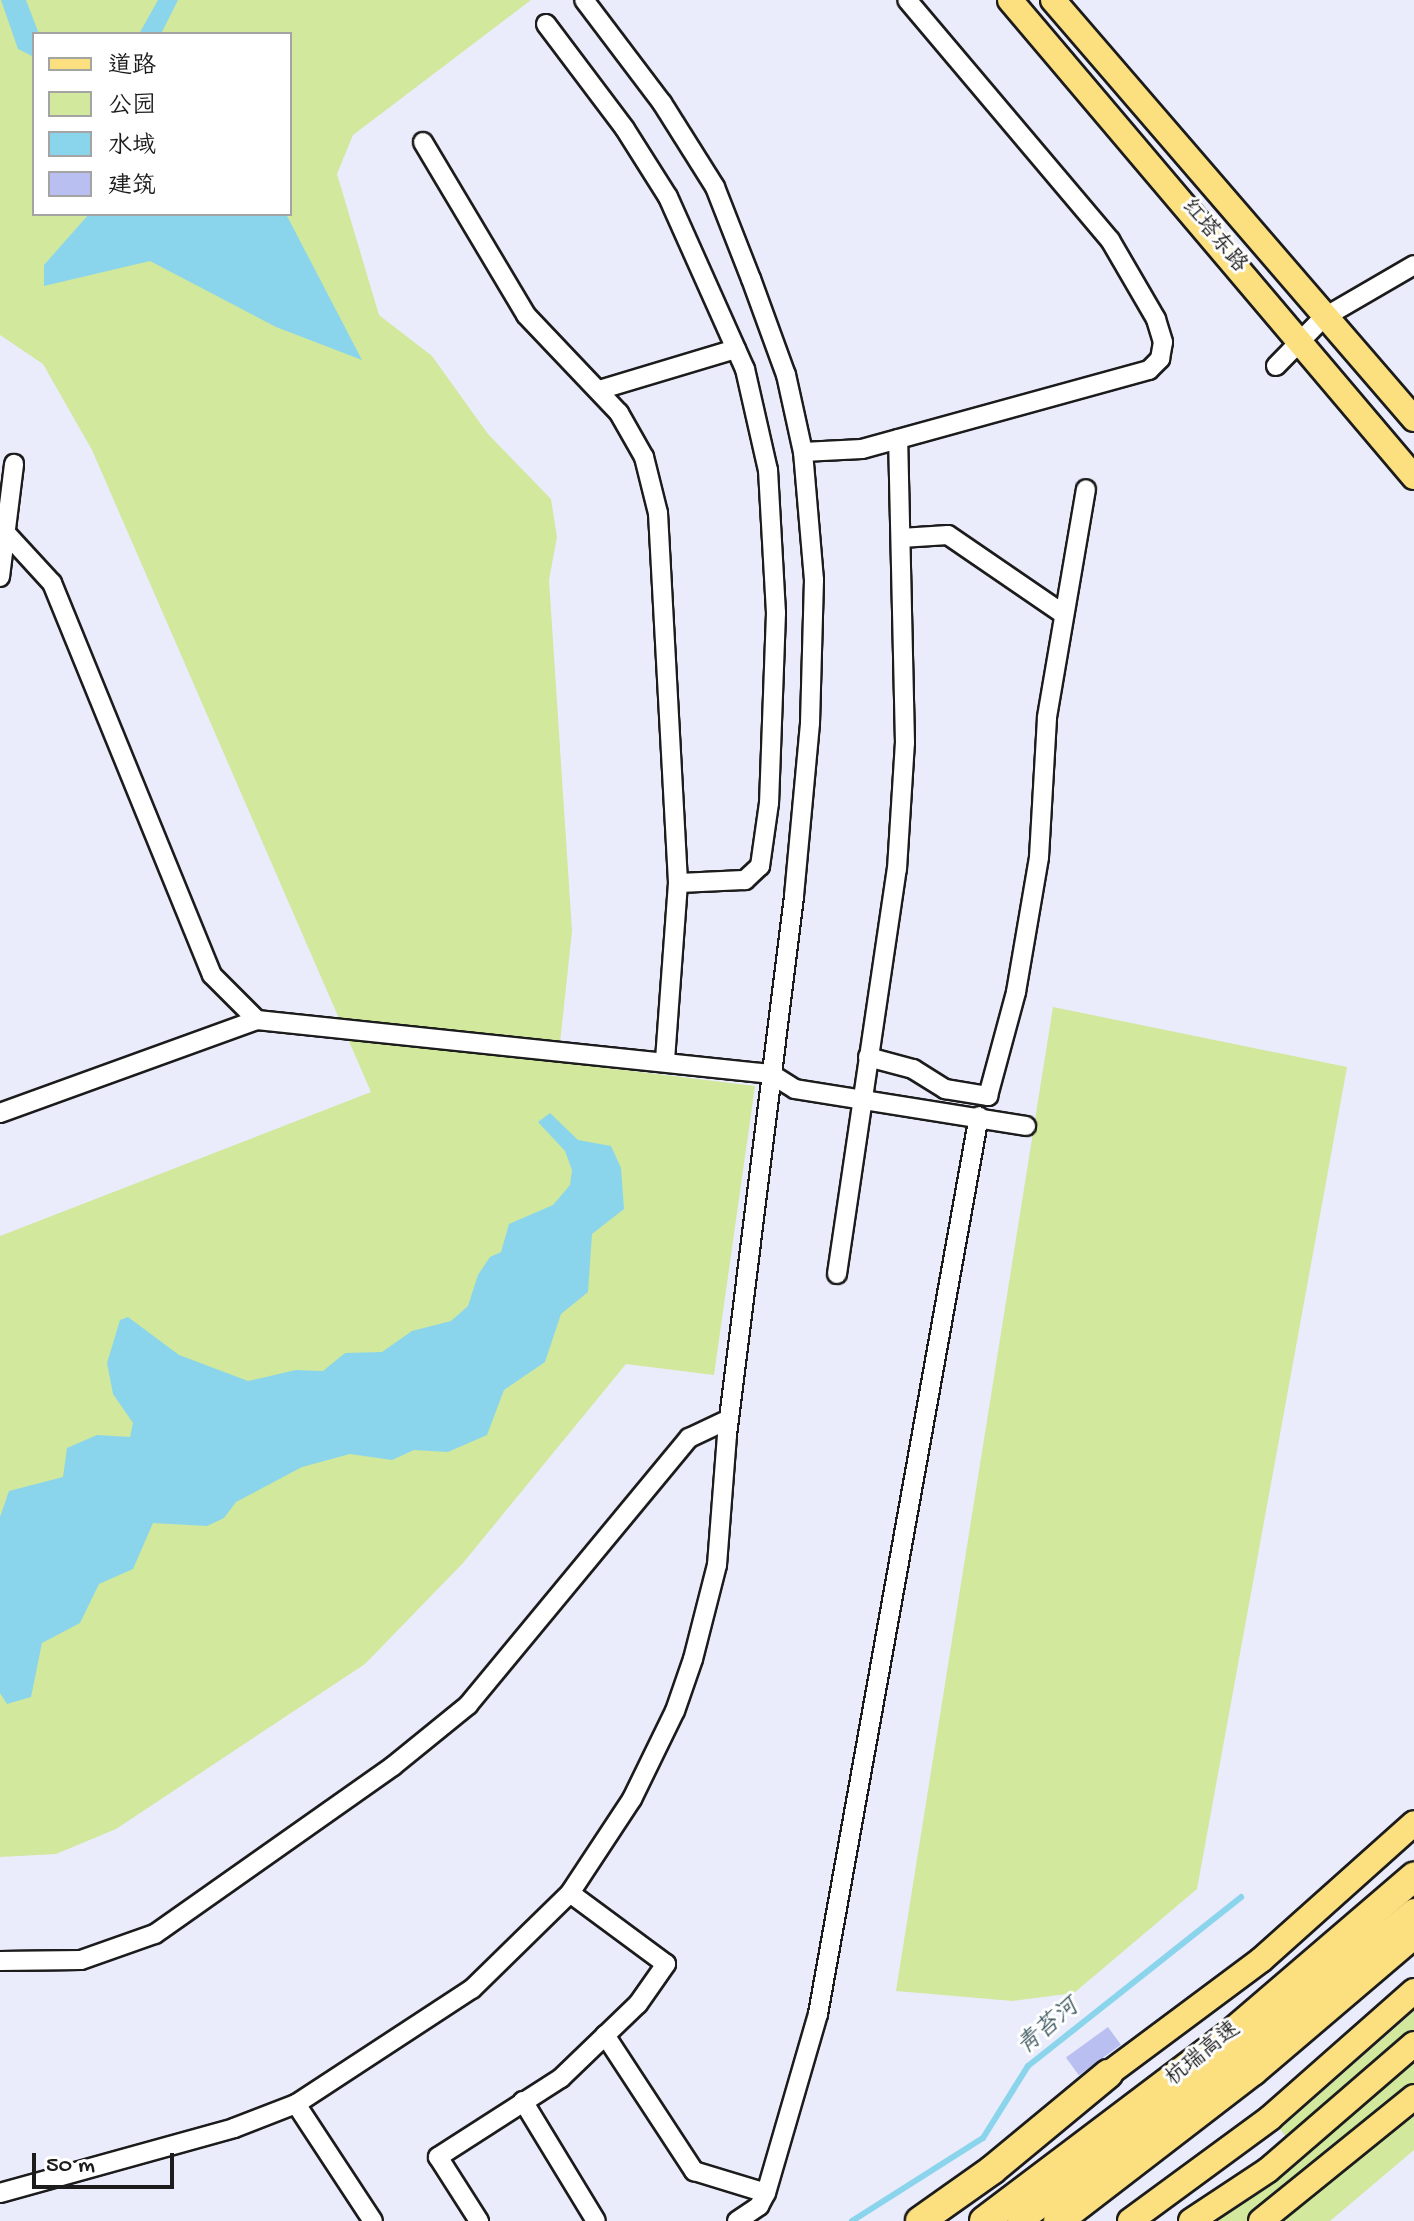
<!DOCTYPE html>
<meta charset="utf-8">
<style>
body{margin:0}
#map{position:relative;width:1414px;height:2221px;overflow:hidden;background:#eaecfb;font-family:"Gochi Hand","LXGW WenKai TC",sans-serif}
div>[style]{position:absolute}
.green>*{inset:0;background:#d1e89d}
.water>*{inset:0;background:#8bd5ec}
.stream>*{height:6px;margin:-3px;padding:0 3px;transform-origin:3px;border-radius:3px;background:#8bd5ec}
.building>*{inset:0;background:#babff1;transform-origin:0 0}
.roads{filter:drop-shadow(2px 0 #1c1c1c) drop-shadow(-2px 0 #1c1c1c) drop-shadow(0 2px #1c1c1c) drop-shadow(0 -2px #1c1c1c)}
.minor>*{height:18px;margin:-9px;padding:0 9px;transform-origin:9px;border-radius:9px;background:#fff}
.major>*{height:24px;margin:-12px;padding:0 12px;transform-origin:12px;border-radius:12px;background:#fce080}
.highway>*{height:28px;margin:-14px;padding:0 14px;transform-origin:14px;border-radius:14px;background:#fce080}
span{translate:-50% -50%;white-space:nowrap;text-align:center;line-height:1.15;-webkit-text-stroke:6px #fff;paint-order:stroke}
.street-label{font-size:22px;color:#1c1c1c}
.water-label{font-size:24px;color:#435d65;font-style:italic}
.legend{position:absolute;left:32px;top:32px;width:260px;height:184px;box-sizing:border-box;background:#fff;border:2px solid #a4a4a4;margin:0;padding:10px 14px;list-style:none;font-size:24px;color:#1c1c1c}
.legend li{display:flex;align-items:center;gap:16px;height:40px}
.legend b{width:40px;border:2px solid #a4a4a4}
.scale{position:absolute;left:32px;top:2153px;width:142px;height:36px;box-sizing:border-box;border:4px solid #1c1c1c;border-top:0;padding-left:10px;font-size:24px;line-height:28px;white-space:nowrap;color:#1c1c1c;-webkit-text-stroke:6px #fff;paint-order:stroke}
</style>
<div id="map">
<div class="green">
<i style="clip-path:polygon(evenodd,0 0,531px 0,353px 135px,337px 174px,379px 315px,432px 356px,488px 434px,551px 499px,557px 537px,549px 580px,572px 931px,558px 1062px,755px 1086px,714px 1375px,626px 1364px,463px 1563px,365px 1664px,116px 1829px,56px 1854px,0 1857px,0 1236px,371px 1092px,92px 450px,43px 364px,0 335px,0 0,34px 34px,290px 34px,290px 214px,34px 214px,34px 34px)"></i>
<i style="clip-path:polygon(1053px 1007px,1347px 1067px,1197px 1889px,1074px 1993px,1013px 2001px,896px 1991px)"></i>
<i style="clip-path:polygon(1414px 2011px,1414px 2150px,1330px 2221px,1208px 2221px,1296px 2151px,1280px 2129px)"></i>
</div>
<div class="water">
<i style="clip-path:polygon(1px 0,26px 0,39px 34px,34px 34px,34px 57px,18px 49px)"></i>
<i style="clip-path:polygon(158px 0,178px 0,161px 34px,139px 34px)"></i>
<i style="clip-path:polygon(89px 214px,286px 214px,362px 360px,276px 327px,150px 261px,44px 286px,44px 265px)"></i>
<i style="clip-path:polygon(550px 1113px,578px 1140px,611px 1146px,621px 1168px,624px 1209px,592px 1234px,588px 1292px,561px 1314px,545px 1362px,504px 1390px,487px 1435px,448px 1452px,414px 1450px,392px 1460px,350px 1454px,302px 1467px,236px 1502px,224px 1518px,207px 1526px,153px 1523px,133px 1569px,99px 1584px,80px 1623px,42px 1643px,31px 1697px,7px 1704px,0 1693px,0 1517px,9px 1491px,63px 1477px,67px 1448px,97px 1435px,130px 1437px,133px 1423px,113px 1394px,107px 1363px,120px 1320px,128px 1317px,179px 1355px,248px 1381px,296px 1370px,323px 1371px,345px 1353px,382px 1352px,412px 1331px,451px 1321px,468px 1306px,478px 1275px,490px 1257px,501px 1252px,509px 1224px,553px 1205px,570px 1185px,572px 1170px,565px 1151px,538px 1122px)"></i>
</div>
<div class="stream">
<i style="left:852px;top:2221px;width:155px;rotate:-32.4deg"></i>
<i style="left:983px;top:2138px;width:85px;rotate:-58deg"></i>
<i style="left:1028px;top:2066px;width:272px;rotate:-38.4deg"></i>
</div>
<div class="building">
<i style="left:1108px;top:2027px;width:22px;height:52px;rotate:54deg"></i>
</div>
<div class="roads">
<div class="minor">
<i style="left:546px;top:24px;width:131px;rotate:53deg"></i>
<i style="left:625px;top:129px;width:80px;rotate:57.7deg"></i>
<i style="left:668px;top:197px;width:188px;rotate:65.9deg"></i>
<i style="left:745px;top:369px;width:104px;rotate:77.2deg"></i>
<i style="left:768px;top:470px;width:143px;rotate:86.8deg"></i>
<i style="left:776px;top:613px;width:190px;rotate:92.1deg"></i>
<i style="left:769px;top:803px;width:64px;rotate:98.1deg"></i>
<i style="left:760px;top:866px;width:21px;rotate:137deg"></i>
<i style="left:745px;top:880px;width:67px;rotate:177.4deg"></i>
<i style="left:423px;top:142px;width:201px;rotate:59.2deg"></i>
<i style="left:526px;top:315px;width:135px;rotate:46.5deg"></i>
<i style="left:619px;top:413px;width:51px;rotate:60.4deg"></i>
<i style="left:644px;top:457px;width:58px;rotate:76deg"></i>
<i style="left:658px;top:513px;width:371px;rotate:86.9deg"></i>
<i style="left:678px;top:883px;width:178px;rotate:94.2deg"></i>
<i style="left:1276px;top:366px;width:67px;rotate:-45.6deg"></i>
<i style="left:1323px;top:318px;width:105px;rotate:-30.2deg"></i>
<i style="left:599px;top:390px;width:143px;rotate:-16.7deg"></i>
<i style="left:803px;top:452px;width:59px;rotate:-2.9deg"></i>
<i style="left:862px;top:449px;width:298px;rotate:-15.4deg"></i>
<i style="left:1149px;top:370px;width:16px;rotate:-45deg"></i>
<i style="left:1160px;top:359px;width:17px;rotate:-80deg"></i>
<i style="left:1163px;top:342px;width:24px;rotate:-107deg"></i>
<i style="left:1156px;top:319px;width:91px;rotate:-120.2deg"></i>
<i style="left:1110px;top:240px;width:314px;rotate:-130.2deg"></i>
<i style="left:6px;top:533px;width:68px;rotate:47.4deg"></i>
<i style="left:52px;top:583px;width:423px;rotate:67.8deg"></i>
<i style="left:212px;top:975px;width:64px;rotate:45deg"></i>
<i style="left:901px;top:538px;width:47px;rotate:-3.7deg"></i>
<i style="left:948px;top:535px;width:138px;rotate:34.4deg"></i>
<i style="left:0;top:577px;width:114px;rotate:-82.9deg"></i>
<i style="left:868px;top:1057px;width:47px;rotate:14.9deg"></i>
<i style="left:913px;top:1069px;width:38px;rotate:32deg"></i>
<i style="left:945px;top:1089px;width:44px;rotate:9.2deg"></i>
<i style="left:988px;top:1096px;width:108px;rotate:-74.9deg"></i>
<i style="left:1016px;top:992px;width:137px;rotate:-80.3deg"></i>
<i style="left:1039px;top:857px;width:140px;rotate:-86.7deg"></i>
<i style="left:1047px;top:717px;width:231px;rotate:-80.3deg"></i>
<i style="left:0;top:1113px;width:273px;rotate:-19.9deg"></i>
<i style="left:257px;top:1020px;width:517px;rotate:6deg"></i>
<i style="left:771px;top:1074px;width:28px;rotate:32deg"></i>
<i style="left:795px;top:1089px;width:234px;rotate:9.1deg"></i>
<i style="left:837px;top:1274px;width:409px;rotate:-81.6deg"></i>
<i style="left:897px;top:869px;width:126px;rotate:-86.4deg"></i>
<i style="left:905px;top:743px;width:304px;rotate:-91.3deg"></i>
<i style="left:0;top:1961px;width:81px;rotate:-0.7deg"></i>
<i style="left:81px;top:1960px;width:78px;rotate:-19.4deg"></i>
<i style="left:155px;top:1934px;width:291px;rotate:-35.2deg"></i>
<i style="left:393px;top:1766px;width:97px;rotate:-39.1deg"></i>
<i style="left:468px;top:1705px;width:347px;rotate:-50.4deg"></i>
<i style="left:689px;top:1438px;width:44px;rotate:-25.4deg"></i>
<i style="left:605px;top:2035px;width:163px;rotate:56.8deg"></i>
<i style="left:694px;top:2171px;width:75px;rotate:17deg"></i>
<i style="left:523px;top:2101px;width:140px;rotate:58.7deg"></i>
<i style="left:296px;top:2104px;width:140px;rotate:56.7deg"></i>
<i style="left:0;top:2193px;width:243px;rotate:-15.5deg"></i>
<i style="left:234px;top:2128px;width:66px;rotate:-21.2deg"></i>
<i style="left:296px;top:2104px;width:210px;rotate:-33.2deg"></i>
<i style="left:472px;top:1989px;width:137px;rotate:-44.4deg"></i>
<i style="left:570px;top:1893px;width:113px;rotate:-56.6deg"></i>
<i style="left:632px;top:1799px;width:98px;rotate:-64deg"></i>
<i style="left:675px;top:1711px;width:55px;rotate:-70.9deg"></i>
<i style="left:693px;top:1659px;width:97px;rotate:-75.7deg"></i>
<i style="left:717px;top:1565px;width:130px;rotate:-85.6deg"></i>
<i style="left:727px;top:1435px;width:543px;rotate:-82.91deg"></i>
<i style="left:794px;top:896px;width:174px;rotate:-84.7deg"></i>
<i style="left:810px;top:723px;width:143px;rotate:-88.4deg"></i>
<i style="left:814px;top:580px;width:128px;rotate:-94.9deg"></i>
<i style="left:803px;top:452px;width:79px;rotate:-102.4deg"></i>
<i style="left:786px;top:375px;width:102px;rotate:-110deg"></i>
<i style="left:751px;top:279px;width:99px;rotate:-111.4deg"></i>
<i style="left:715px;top:187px;width:99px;rotate:-122.2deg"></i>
<i style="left:662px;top:103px;width:129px;rotate:-127.1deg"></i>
<i style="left:479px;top:2221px;width:76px;rotate:-122.6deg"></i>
<i style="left:438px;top:2157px;width:146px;rotate:-32.7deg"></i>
<i style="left:561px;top:2078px;width:107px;rotate:-43.9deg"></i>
<i style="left:638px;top:2004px;width:49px;rotate:-55deg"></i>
<i style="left:666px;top:1964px;width:119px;rotate:-143.5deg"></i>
<i style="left:737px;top:2221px;width:27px;rotate:-34deg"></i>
<i style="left:759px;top:2206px;width:15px;rotate:-62deg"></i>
<i style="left:766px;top:2193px;width:186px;rotate:-73.8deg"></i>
<i style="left:818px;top:2014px;width:912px;rotate:-79.84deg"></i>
</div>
<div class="major">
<i style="left:1010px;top:0;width:625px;rotate:49.74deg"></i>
<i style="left:1053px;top:0;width:553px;rotate:49.25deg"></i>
<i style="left:1108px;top:2074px;width:191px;rotate:-36.7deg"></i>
<i style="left:1261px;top:1960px;width:205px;rotate:-41.8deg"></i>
<i style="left:1020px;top:2221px;width:303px;rotate:-37.2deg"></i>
<i style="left:1261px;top:2038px;width:199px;rotate:-39.7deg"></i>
<i style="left:1130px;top:2221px;width:174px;rotate:-36.3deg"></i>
<i style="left:1270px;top:2118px;width:192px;rotate:-41.4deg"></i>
<i style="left:1191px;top:2221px;width:92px;rotate:-33.5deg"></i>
<i style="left:1268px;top:2170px;width:193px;rotate:-40.8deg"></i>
<i style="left:1261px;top:2221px;width:197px;rotate:-39deg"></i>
</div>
<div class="highway">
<i style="left:920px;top:2221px;width:88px;rotate:-35.3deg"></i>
<i style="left:992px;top:2170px;width:151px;rotate:-39.6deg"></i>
<i style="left:984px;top:2221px;width:303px;rotate:-37.1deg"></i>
<i style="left:1226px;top:2038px;width:248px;rotate:-40.6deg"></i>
<i style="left:1058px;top:2221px;width:246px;rotate:-37.6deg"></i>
<i style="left:1253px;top:2071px;width:211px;rotate:-40.4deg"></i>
</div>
</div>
<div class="street-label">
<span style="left:1213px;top:237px;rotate:50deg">红塔东路</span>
<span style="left:1204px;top:2055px;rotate:-39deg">杭瑞高速</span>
</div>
<div class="water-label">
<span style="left:1049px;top:2028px;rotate:-40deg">青苔河</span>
</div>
<ul class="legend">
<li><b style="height:10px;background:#fce080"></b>道路</li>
<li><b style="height:22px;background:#d1e89d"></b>公园</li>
<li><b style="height:22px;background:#8bd5ec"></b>水域</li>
<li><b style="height:22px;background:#babff1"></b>建筑</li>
</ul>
<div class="scale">50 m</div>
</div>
